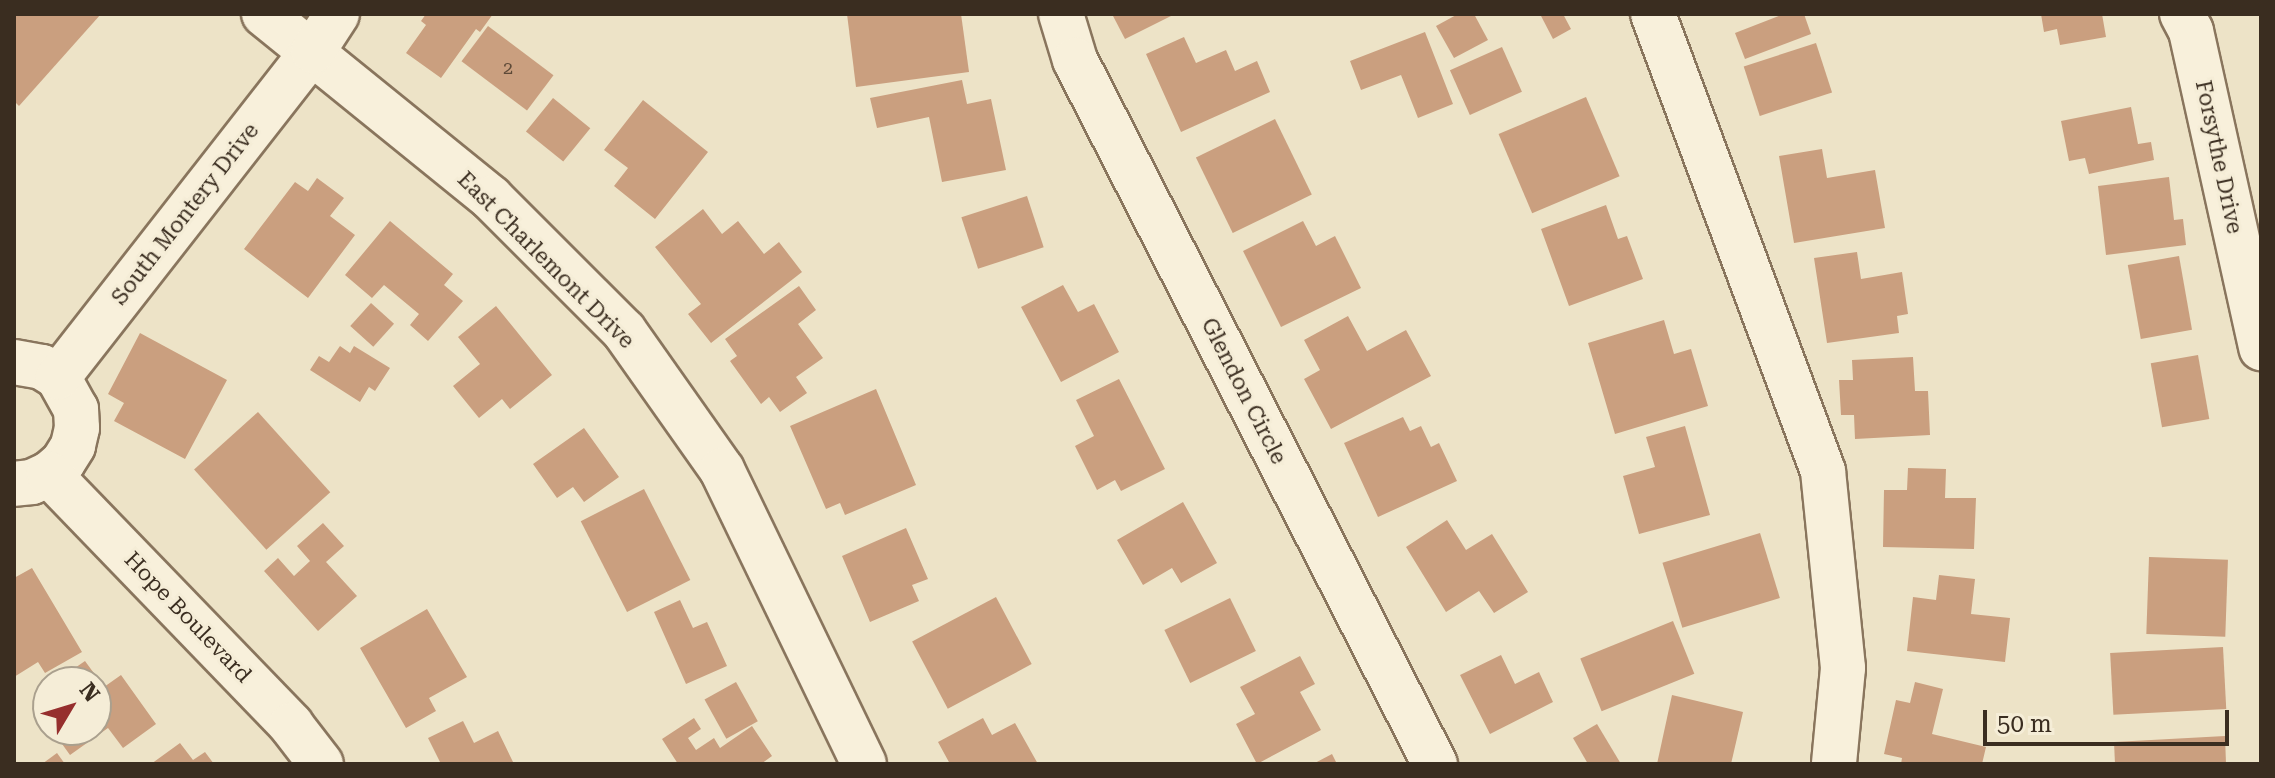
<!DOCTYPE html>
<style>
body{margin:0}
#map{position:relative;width:2275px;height:778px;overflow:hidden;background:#ede3c7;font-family:"Roboto Serif",serif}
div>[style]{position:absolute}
.building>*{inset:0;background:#ca9f7f;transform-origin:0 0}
.roads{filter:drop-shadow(2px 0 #89755d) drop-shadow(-2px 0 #89755d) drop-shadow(0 2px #89755d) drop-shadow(0 -2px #89755d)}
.minor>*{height:44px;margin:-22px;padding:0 22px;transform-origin:22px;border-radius:22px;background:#f8f0db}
span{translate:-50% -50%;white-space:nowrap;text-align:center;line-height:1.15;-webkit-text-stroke:6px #f5edd7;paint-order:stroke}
.number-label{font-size:18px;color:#5e4a38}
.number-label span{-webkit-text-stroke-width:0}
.street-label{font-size:22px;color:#3a2d20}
.frame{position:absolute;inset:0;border:16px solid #3a2d20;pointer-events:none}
.north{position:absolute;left:32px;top:666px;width:80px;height:80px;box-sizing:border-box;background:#f5edd7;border:2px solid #aaa08e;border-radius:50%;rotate:52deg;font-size:22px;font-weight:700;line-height:32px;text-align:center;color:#3a2d20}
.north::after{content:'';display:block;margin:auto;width:28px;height:36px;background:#962f2e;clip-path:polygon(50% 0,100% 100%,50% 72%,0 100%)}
.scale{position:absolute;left:1983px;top:710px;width:246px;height:36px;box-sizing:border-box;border:4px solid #3a2d20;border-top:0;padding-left:10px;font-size:24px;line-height:28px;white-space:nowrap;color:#3a2d20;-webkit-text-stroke:6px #f5edd7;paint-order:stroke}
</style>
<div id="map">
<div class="building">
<i style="clip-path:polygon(14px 14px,101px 14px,19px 106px,14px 101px)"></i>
<i style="clip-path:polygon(426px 14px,434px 16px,493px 14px,480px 32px,476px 29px,441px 78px,406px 53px,426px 25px,421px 21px)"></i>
<i style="clip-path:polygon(847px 14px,961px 14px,969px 72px,856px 87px)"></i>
<i style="clip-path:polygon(1112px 14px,1175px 14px,1125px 39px)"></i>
<i style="clip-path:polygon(1458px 14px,1474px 14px,1488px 40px,1454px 58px,1436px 26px)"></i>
<i style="clip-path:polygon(1540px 14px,1563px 14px,1571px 29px,1553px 39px)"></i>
<i style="clip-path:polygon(1784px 14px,1804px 14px,1811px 34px,1745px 59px,1735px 33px)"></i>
<i style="clip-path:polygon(2041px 14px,2102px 14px,2106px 37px,2060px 45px,2057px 29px,2044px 32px)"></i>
<i style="left:488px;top:26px;width:82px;height:44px;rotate:37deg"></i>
<i style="clip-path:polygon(1425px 32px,1453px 104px,1418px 118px,1401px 75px,1361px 90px,1350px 61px)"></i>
<i style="clip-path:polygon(1184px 37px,1196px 63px,1226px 50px,1235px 71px,1257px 61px,1270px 92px,1181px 132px,1146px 54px)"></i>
<i style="left:1816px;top:43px;width:52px;height:76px;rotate:72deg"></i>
<i style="left:1502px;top:47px;width:49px;height:57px;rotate:66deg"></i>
<i style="clip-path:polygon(962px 80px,967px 104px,991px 99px,1006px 170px,942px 182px,929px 117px,877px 128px,870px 98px)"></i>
<i style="left:1586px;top:97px;width:86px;height:95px;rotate:67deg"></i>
<i style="left:553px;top:98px;width:48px;height:43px;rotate:39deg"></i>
<i style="clip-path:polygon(643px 100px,708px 152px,655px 219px,614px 186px,628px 168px,604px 150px)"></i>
<i style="clip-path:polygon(2131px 107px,2138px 144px,2151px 142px,2154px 160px,2089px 174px,2085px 158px,2069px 161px,2061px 121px)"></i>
<i style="left:1275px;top:119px;width:84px;height:88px;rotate:64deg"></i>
<i style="clip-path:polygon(1822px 149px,1827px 178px,1875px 170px,1885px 228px,1794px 243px,1779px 156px)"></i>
<i style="clip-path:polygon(2169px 177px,2174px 220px,2183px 219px,2186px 245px,2106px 255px,2098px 186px)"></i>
<i style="clip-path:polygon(317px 178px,344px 198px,330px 216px,355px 235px,308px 298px,244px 249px,295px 182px,308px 191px)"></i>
<i style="left:1027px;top:196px;width:54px;height:69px;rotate:72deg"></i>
<i style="clip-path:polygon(1606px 205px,1618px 239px,1627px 236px,1643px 279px,1569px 306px,1541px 229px)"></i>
<i style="clip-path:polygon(703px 209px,722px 234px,738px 221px,764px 254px,779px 242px,802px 272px,711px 343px,688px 314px,701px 304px,655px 247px)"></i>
<i style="clip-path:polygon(390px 221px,453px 274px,444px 285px,463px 301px,428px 341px,410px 325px,419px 314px,384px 285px,372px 298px,345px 275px)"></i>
<i style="clip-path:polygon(1303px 221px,1316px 246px,1335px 236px,1361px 288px,1281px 327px,1243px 251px)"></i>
<i style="clip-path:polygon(1857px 252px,1861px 279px,1902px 272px,1908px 314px,1897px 316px,1899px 333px,1827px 343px,1814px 258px)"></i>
<i style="left:2179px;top:256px;width:75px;height:52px;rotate:80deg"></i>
<i style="clip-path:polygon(1063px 285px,1078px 312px,1094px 304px,1119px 352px,1061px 382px,1021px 307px)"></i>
<i style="clip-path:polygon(799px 286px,816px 310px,798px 324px,823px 358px,796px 377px,807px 393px,780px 412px,769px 397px,761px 404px,730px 361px,737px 356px,725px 339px)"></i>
<i style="left:371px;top:303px;width:31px;height:31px;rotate:42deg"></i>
<i style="clip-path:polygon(496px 306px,552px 375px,510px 409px,502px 399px,479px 418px,453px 386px,480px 364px,458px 337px)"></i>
<i style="clip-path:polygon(1348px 316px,1367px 351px,1406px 330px,1431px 376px,1331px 429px,1304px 379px,1320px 370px,1304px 340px)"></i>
<i style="clip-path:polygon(1664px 320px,1674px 354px,1691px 349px,1708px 406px,1615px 434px,1588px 343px)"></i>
<i style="clip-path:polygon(140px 333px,227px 380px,185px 459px,114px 421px,124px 403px,108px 394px)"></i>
<i style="clip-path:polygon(340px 346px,350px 353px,354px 346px,390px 368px,375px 391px,369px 387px,360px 402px,310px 370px,319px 356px,329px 362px)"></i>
<i style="left:2198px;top:355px;width:65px;height:48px;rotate:80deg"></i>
<i style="clip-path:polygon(1913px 357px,1915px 391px,1928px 391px,1930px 435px,1855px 439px,1854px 415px,1841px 415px,1839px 380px,1853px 380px,1852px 360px)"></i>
<i style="clip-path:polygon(1119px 379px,1165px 469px,1121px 491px,1115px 480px,1097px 490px,1075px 446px,1094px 436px,1076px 400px)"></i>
<i style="clip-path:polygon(876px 389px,916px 485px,845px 515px,840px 503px,826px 509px,790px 426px)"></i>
<i style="left:258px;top:412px;width:108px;height:86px;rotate:48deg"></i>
<i style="clip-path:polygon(1403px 417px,1410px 431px,1421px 426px,1431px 447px,1439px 443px,1457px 481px,1378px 517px,1344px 443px)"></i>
<i style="clip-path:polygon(1685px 426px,1710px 515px,1639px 534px,1623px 476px,1655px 467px,1646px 437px)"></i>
<i style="clip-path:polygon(584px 428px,619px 477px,584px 502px,573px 487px,557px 498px,533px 464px)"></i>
<i style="clip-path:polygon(1908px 468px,1946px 469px,1945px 498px,1976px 498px,1974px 549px,1883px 547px,1884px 490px,1907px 490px)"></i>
<i style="left:644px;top:489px;width:102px;height:71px;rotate:63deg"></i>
<i style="clip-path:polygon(1183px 502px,1217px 563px,1181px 583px,1172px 568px,1143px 585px,1117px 540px)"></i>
<i style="clip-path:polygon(1447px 520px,1466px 550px,1492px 534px,1528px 592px,1494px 613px,1479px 591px,1446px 612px,1406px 547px)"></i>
<i style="clip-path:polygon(323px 523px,344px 546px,326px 562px,357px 596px,318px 631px,264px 571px,278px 558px,294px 576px,310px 561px,297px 546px)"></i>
<i style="clip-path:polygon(906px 528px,928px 579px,912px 585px,919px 601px,870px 622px,842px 556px)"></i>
<i style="left:1760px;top:533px;width:68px;height:102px;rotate:73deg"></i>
<i style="left:2149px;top:557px;width:79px;height:77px;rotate:2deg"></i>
<i style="clip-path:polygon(32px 568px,82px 652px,45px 673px,38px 662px,14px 677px,14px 578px)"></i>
<i style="clip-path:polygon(1939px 575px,1975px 579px,1971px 614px,2010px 618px,2005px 662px,1907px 651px,1913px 597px,1936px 600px)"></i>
<i style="left:996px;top:597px;width:76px;height:95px;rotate:62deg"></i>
<i style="left:1230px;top:598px;width:59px;height:73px;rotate:64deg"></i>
<i style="clip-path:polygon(680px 600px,693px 628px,707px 622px,727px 666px,686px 684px,654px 612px)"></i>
<i style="clip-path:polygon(427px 609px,467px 677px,429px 698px,436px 711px,406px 728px,360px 648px)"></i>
<i style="left:1673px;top:621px;width:57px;height:100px;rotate:68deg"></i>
<i style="left:2223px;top:647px;width:62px;height:113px;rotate:87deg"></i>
<i style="clip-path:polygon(1501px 655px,1515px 684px,1539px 672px,1553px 702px,1490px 734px,1460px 675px)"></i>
<i style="clip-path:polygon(1300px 656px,1315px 684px,1300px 692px,1321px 730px,1257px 764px,1236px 724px,1255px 714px,1240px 687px)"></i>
<i style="clip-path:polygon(85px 661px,104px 687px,121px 675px,156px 724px,123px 748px,108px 728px,70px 755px,52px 730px,96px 730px,96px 682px,59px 679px)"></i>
<i style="left:736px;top:682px;width:45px;height:36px;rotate:61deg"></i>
<i style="clip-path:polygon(1915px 682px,1943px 689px,1932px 734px,1986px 747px,1982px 764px,1901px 764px,1902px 758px,1884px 754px,1896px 700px,1910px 703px)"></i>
<i style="clip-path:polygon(1672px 695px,1743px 712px,1731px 764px,1657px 764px)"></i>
<i style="clip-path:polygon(694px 718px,701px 729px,688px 738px,696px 750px,714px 738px,720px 748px,752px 726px,772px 756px,761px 764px,678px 764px,662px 739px)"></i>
<i style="clip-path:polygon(983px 718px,992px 735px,1015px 723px,1038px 764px,950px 764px,938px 742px)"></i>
<i style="clip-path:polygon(463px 721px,474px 743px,498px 731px,514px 764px,441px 764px,428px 738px)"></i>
<i style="clip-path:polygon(1597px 724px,1621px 764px,1588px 764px,1573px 738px)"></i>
<i style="clip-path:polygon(2225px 736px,2226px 764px,2115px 764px,2114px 742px)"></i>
<i style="clip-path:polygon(180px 743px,193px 760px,205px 752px,214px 764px,151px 764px)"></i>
<i style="clip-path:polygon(57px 753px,65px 764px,42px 764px)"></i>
<i style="clip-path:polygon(1332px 754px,1337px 764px,1313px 764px)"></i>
</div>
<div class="roads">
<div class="minor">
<i style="left:264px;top:14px;width:292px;rotate:39deg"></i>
<i style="left:491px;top:198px;width:188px;rotate:45deg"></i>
<i style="left:624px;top:331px;width:170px;rotate:54.8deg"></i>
<i style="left:722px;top:470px;width:326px;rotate:64.2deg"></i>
<i style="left:1061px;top:14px;width:48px;rotate:73.1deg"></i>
<i style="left:1075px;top:60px;width:791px;rotate:62.92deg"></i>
<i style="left:1653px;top:14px;width:488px;rotate:69.6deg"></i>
<i style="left:1823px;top:471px;width:198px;rotate:84.2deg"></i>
<i style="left:1843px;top:668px;width:96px;rotate:95.4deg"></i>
<i style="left:2182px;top:14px;width:19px;rotate:62deg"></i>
<i style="left:2191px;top:31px;width:325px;rotate:77.5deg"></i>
<i style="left:14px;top:362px;width:28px;rotate:10deg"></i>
<i style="left:42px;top:367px;width:19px;rotate:32deg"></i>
<i style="left:58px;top:377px;width:37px;rotate:61deg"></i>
<i style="left:76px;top:409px;width:19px;rotate:87deg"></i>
<i style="left:77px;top:428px;width:18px;rotate:103deg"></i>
<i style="left:73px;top:446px;width:19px;rotate:122deg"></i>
<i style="left:63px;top:462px;width:18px;rotate:139deg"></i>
<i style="left:49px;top:474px;width:19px;rotate:155deg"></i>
<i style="left:32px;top:482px;width:18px;rotate:174deg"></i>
<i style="left:58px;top:377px;width:414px;rotate:-52deg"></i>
<i style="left:313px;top:51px;width:44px;rotate:-57deg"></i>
<i style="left:49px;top:474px;width:349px;rotate:46deg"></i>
<i style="left:291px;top:725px;width:49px;rotate:52.4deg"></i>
</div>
</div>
<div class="number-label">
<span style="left:508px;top:68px">2</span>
</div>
<div class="street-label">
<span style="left:2219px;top:157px;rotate:78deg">Forsythe Drive</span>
<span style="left:185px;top:214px;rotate:-52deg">South Montery Drive</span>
<span style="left:546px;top:260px;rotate:45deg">East Charlemont Drive</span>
<span style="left:1244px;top:391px;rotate:63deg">Glendon Circle</span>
<span style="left:188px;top:617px;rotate:46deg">Hope Boulevard</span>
</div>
<div class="frame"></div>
<div class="north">N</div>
<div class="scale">50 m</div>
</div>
